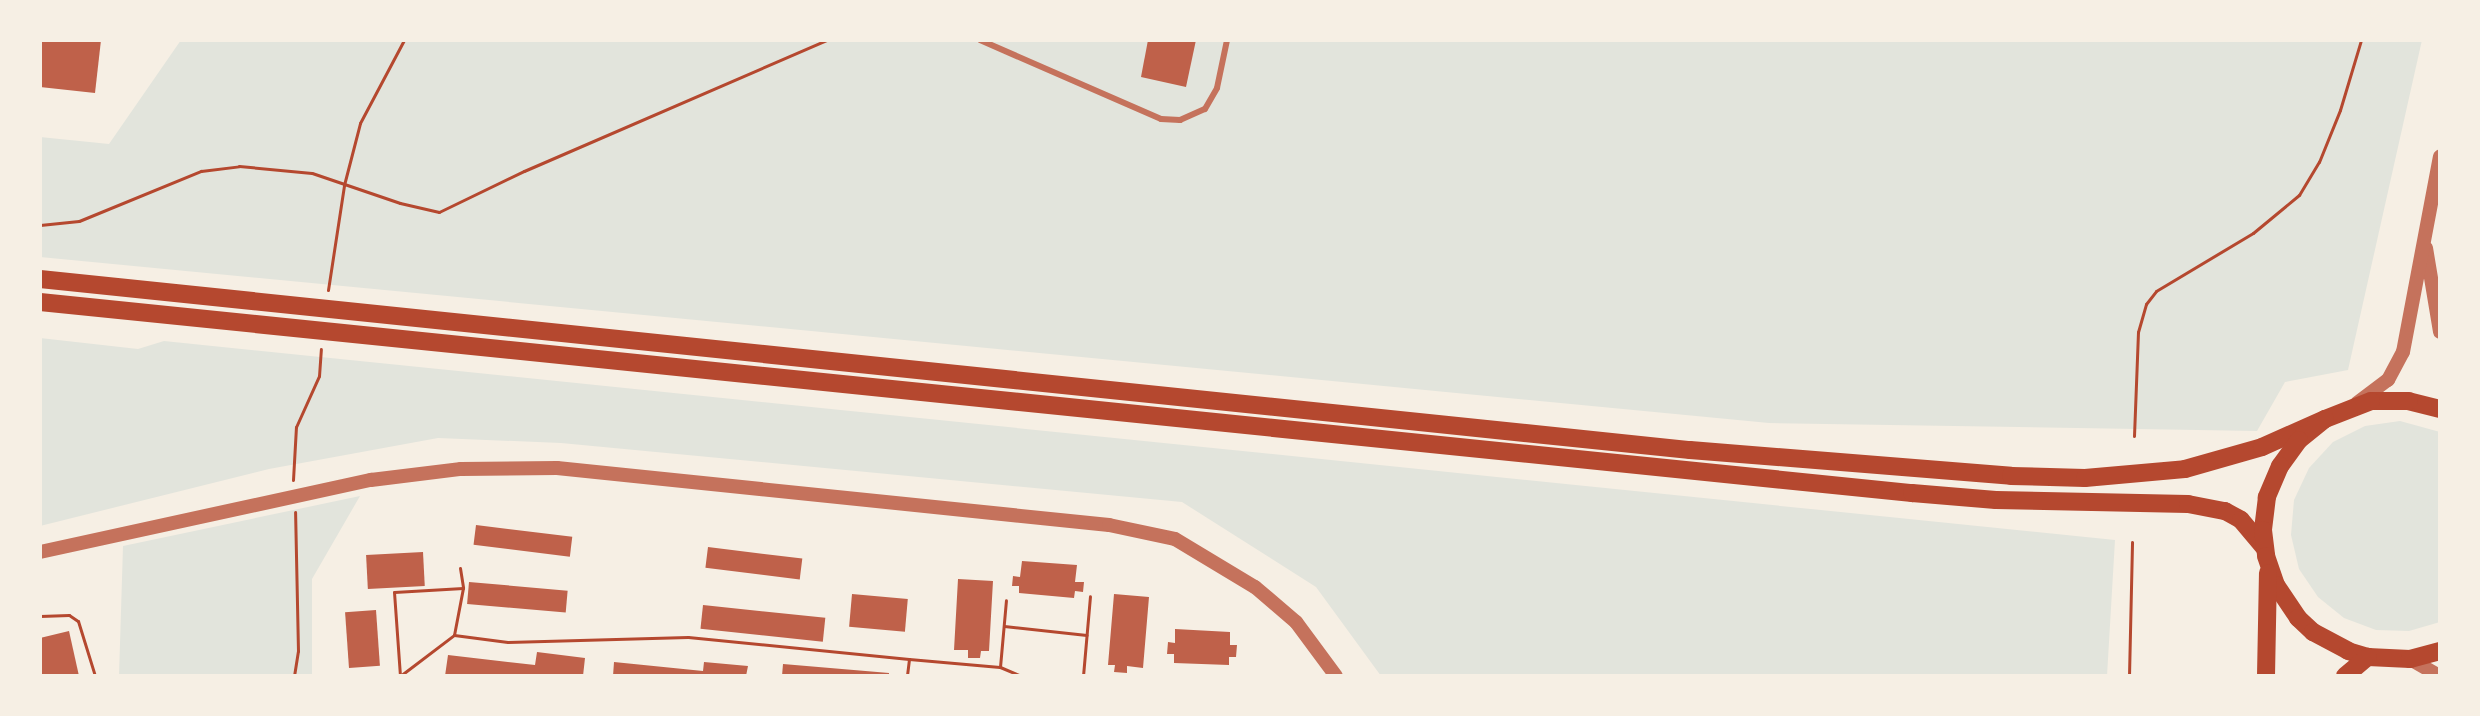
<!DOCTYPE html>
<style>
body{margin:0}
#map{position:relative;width:2480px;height:716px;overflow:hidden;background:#f6efe4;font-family:Cabin,sans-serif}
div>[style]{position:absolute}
.green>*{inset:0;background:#e2e4dc}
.building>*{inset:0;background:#bf614a;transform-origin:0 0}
.path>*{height:3px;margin:-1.5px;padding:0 1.5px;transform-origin:1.5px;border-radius:1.5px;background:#b5482f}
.service>*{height:6px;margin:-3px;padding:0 3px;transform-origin:3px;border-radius:3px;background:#c5725c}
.tertiary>*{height:14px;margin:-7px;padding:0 7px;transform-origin:7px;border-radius:7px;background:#c5725c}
.trunk>*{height:18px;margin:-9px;padding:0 9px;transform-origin:9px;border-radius:9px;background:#b5482f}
span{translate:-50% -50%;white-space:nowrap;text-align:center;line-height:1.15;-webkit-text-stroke:6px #f6efe4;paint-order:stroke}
.frame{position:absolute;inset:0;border:42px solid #f6efe4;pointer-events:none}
</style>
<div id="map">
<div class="green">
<i style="clip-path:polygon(181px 40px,2422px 40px,2348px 370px,2285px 382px,2257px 431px,1769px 423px,40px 257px,40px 137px,109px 144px)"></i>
<i style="clip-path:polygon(40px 338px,138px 349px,164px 341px,2115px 540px,2107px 676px,1381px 676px,1316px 587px,1182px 502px,561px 443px,438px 438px,269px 469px,40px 526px)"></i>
<i style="clip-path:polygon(2400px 421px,2440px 432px,2440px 622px,2409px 631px,2376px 630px,2344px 618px,2318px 597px,2299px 569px,2291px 535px,2294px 500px,2309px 468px,2333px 442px,2365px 426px)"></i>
<i style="clip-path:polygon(360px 496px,312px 579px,312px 676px,119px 676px,123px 546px)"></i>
</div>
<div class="building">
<i style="clip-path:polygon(40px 40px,101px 40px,95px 93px,40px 87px)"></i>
<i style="clip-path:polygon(1148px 40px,1196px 40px,1186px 87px,1141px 77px)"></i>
<i style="left:476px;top:525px;width:97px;height:20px;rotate:7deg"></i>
<i style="left:708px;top:547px;width:95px;height:21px;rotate:7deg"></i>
<i style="left:423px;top:552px;width:34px;height:57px;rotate:87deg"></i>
<i style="clip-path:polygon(1022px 561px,1077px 565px,1075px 582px,1084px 582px,1083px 592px,1075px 591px,1074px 598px,1019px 593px,1019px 586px,1012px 586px,1013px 576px,1020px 577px)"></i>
<i style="clip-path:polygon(958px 579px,993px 581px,989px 651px,981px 651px,980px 658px,968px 658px,968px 650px,954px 650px)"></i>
<i style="left:469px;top:582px;width:99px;height:22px;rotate:5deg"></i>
<i style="left:852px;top:594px;width:56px;height:33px;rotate:5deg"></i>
<i style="clip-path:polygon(1114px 594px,1149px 597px,1143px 668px,1127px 666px,1127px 673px,1114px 672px,1115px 665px,1108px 665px)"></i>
<i style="left:703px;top:605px;width:123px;height:24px;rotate:6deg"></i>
<i style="left:376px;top:610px;width:56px;height:31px;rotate:86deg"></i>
<i style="clip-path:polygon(1175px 629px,1230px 632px,1230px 645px,1237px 645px,1236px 657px,1229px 657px,1229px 665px,1174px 663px,1174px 654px,1167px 654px,1168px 642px,1175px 643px)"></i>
<i style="clip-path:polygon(69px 631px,79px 676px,40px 676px,40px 638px)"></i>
<i style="clip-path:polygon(537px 652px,585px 658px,583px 676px,445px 676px,448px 655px,535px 665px)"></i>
<i style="clip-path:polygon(614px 662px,703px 671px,704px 662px,748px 666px,746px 676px,613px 676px)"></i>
<i style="clip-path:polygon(783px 664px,889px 673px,889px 676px,782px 676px)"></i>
</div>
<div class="path">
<i style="left:40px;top:225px;width:39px;rotate:-6deg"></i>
<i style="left:79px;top:221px;width:132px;rotate:-22.3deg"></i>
<i style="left:201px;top:171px;width:38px;rotate:-7deg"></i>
<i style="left:239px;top:166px;width:73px;rotate:5.5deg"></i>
<i style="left:312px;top:173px;width:93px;rotate:18.8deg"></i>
<i style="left:400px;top:203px;width:40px;rotate:13deg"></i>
<i style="left:439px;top:212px;width:94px;rotate:-25.8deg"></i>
<i style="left:524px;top:171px;width:330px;rotate:-23.4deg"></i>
<i style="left:328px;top:290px;width:106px;rotate:-81.3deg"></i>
<i style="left:344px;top:185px;width:64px;rotate:-75.5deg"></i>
<i style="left:360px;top:123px;width:94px;rotate:-62.1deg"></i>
<i style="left:2134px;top:436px;width:104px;rotate:-87.8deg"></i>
<i style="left:2138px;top:332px;width:29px;rotate:-74deg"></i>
<i style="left:2146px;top:304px;width:16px;rotate:-52deg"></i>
<i style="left:2156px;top:291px;width:113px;rotate:-30.9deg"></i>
<i style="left:2253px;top:233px;width:60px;rotate:-39.6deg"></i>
<i style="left:2299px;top:195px;width:39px;rotate:-59deg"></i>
<i style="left:2319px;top:162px;width:56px;rotate:-68deg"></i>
<i style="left:2340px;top:110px;width:73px;rotate:-73.3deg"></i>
<i style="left:293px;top:480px;width:53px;rotate:-86.8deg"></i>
<i style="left:296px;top:427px;width:56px;rotate:-65.7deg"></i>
<i style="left:319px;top:376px;width:27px;rotate:-86deg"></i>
<i style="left:460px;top:568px;width:20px;rotate:81deg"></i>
<i style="left:40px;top:616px;width:29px;rotate:-2deg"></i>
<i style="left:69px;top:615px;width:11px;rotate:34deg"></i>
<i style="left:78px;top:621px;width:58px;rotate:72.8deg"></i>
<i style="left:1004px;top:626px;width:83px;rotate:6.2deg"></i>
<i style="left:454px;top:635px;width:54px;rotate:7.4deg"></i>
<i style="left:508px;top:642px;width:180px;rotate:-1.6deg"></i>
<i style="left:688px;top:637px;width:222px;rotate:5.7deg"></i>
<i style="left:909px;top:659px;width:17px;rotate:97deg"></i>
<i style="left:909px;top:659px;width:91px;rotate:5deg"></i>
<i style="left:1000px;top:667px;width:67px;rotate:-84.9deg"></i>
<i style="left:1000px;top:667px;width:23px;rotate:23deg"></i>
<i style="left:294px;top:676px;width:25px;rotate:-81deg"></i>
<i style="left:298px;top:651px;width:139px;rotate:-91.2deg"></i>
<i style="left:399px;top:676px;width:1px"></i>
<i style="left:400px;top:676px;width:68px;rotate:-37.2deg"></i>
<i style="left:454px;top:635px;width:48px;rotate:-79.2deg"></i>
<i style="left:463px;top:588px;width:69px;rotate:176.7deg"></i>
<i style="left:394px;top:592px;width:84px;rotate:85.9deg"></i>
<i style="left:1083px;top:676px;width:80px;rotate:-85deg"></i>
<i style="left:2129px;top:676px;width:134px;rotate:-88.7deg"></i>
</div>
<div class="service">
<i style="left:980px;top:40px;width:197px;rotate:23.6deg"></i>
<i style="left:1161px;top:119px;width:19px;rotate:3deg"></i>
<i style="left:1180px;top:120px;width:27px;rotate:-24deg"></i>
<i style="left:1205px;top:109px;width:24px;rotate:-60deg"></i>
<i style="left:1217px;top:88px;width:49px;rotate:-78.2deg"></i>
</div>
<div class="tertiary">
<i style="left:2426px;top:248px;width:85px;rotate:80.5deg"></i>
<i style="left:2357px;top:403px;width:39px;rotate:-37deg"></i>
<i style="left:2388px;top:380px;width:32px;rotate:-62deg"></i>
<i style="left:2403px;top:352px;width:199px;rotate:-79.3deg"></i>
<i style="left:40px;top:552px;width:339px;rotate:-12.3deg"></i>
<i style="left:371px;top:480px;width:91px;rotate:-7deg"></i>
<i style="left:461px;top:469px;width:96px;rotate:-0.6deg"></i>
<i style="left:557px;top:468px;width:555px;rotate:5.9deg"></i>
<i style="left:1109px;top:525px;width:67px;rotate:12deg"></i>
<i style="left:1175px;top:539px;width:93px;rotate:31deg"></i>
<i style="left:1255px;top:587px;width:54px;rotate:40.5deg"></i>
<i style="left:1296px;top:622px;width:67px;rotate:53.5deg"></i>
<i style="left:2410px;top:659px;width:34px;rotate:30deg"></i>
</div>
<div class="trunk">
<i style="left:40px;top:279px;width:1659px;rotate:5.92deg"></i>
<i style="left:1690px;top:450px;width:322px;rotate:4.6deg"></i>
<i style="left:2011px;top:476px;width:74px;rotate:1.5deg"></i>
<i style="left:2085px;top:478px;width:100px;rotate:-5.1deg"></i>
<i style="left:2185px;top:469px;width:80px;rotate:-15.9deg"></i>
<i style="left:2262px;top:447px;width:69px;rotate:-24deg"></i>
<i style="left:40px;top:302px;width:1882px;rotate:5.83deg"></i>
<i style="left:1912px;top:493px;width:84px;rotate:4.8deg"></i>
<i style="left:1996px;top:500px;width:192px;rotate:1.2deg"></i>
<i style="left:2188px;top:504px;width:38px;rotate:11deg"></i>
<i style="left:2225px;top:511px;width:18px;rotate:29deg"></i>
<i style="left:2241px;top:520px;width:35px;rotate:50deg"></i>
<i style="left:2440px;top:409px;width:32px;rotate:-166deg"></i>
<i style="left:2409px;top:401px;width:38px;rotate:180deg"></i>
<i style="left:2371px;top:401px;width:49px;rotate:158.6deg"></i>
<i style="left:2325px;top:419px;width:33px;rotate:141deg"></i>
<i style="left:2299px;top:440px;width:32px;rotate:126deg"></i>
<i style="left:2280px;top:466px;width:34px;rotate:113deg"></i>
<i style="left:2267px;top:497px;width:33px;rotate:97deg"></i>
<i style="left:2263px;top:530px;width:26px;rotate:83deg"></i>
<i style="left:2266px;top:556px;width:31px;rotate:71deg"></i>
<i style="left:2276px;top:585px;width:40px;rotate:56deg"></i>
<i style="left:2298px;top:618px;width:21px;rotate:43deg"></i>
<i style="left:2313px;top:632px;width:40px;rotate:28deg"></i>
<i style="left:2348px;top:651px;width:21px;rotate:17deg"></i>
<i style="left:2368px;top:657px;width:42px;rotate:2.7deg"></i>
<i style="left:2410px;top:659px;width:31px;rotate:-15deg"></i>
<i style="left:2266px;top:676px;width:103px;rotate:-88.9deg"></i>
<i style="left:2345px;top:676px;width:30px;rotate:-40deg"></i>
</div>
<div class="frame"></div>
</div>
